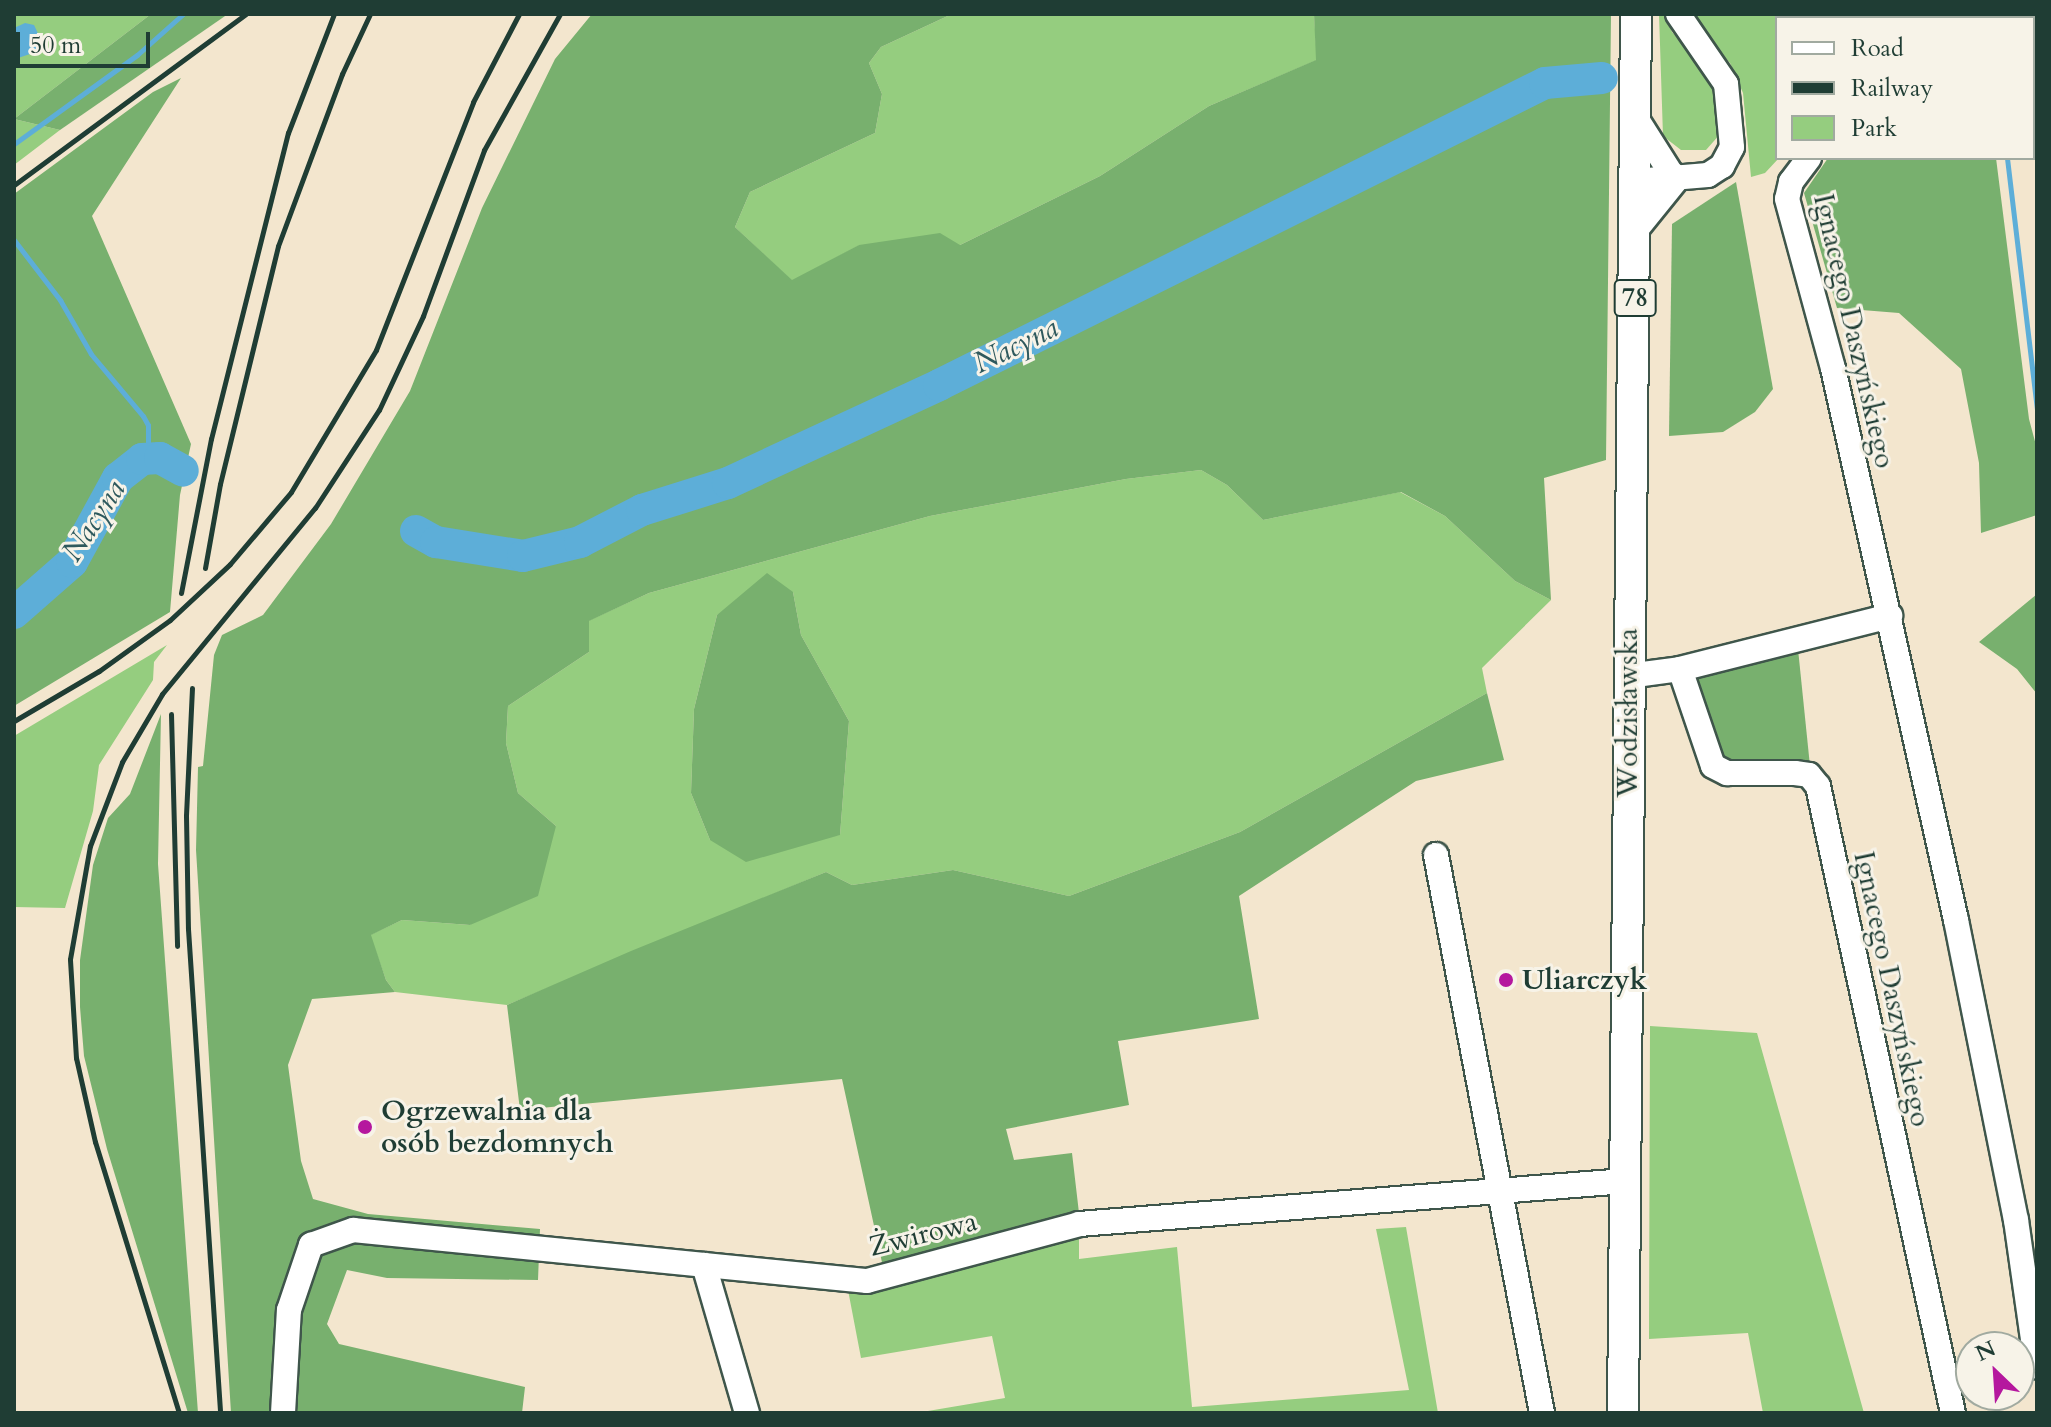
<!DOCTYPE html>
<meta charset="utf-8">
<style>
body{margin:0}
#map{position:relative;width:2051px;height:1427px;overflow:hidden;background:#f3e6ce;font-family:Cardo,serif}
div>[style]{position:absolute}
.green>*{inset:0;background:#95cd7f}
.forest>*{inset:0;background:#78b06e}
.water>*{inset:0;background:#5daed8}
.stream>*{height:5px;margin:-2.5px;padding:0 2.5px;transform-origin:2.5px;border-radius:2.5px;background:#5daed8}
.river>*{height:32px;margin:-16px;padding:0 16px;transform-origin:16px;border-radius:16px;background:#5daed8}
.roads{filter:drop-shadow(2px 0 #3f564b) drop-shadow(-2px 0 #3f564b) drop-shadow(0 2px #3f564b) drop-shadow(0 -2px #3f564b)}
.minor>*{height:24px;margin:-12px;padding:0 12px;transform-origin:12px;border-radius:12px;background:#fff}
.major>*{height:30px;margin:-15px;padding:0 15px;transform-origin:15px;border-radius:15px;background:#fff}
.rail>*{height:5px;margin:-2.5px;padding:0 2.5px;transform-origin:2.5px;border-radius:2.5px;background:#1f3d34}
.dots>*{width:22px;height:22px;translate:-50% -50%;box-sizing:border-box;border:4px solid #f7f3e8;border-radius:50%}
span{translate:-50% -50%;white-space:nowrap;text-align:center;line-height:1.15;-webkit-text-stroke:6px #f7f3e8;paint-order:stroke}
.shield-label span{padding:2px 6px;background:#f7f3e8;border:2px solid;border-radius:6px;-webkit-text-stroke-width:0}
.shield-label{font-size:26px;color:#1f3d34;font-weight:700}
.street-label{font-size:28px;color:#1f3d34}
.poi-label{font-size:28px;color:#1f3d34;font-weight:700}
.left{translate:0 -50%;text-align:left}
.water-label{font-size:30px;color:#2e595d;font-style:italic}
.frame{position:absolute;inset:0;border:16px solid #1f3d34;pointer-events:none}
.legend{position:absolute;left:1775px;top:16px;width:260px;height:144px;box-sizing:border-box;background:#f7f3e8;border:2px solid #a1aaa0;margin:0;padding:10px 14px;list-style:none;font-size:24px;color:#1f3d34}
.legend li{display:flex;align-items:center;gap:16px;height:40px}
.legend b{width:40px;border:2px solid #a1aaa0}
.north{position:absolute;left:1955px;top:1331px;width:80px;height:80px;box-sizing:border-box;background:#f7f3e8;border:2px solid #a1aaa0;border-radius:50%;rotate:335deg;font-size:22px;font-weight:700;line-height:32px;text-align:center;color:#1f3d34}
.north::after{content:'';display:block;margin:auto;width:28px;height:36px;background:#b5179e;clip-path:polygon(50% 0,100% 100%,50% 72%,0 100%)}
.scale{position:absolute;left:16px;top:32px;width:134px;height:36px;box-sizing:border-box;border:4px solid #1f3d34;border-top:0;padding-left:10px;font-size:24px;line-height:28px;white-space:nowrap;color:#1f3d34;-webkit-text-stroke:6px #f7f3e8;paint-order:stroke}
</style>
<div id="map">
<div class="green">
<i style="clip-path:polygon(14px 14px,151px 14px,14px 119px,60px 130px,14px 165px)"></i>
<i style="clip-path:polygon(952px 14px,1314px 14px,1317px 60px,1209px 106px,1100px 176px,960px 245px,860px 245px,792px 281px,735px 227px,750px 192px,875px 133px,882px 94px,869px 63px,881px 47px)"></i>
<i style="clip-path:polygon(1659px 14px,1666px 14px,1672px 32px,1713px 78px,1721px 133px,1706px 150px,1681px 150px,1663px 136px)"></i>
<i style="clip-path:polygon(1692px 14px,1910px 14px,1777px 18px,1779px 158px,1765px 173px,1751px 177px,1743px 93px,1730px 63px,1704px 38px)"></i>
<i style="clip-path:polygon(evenodd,1201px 470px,1227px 485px,1263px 520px,1400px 492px,1445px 516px,1515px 581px,1551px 600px,1482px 668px,1487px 693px,1240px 832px,1069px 896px,953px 870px,852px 885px,826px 872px,507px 1005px,395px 992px,386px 980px,370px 935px,402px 920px,470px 925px,556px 826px,518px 793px,506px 743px,508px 706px,589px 652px,588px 621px,649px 593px,930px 516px,1126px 479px,1201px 470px,793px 592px,801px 635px,849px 721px,840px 835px,710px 840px,691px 793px,694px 709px,717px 615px,793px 592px)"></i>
<i style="clip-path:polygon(167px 645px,154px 662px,153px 680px,99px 765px,93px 811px,65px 908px,14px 907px,14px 736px)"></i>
<i style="clip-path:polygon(1650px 1026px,1757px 1033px,1864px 1413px,1763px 1413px,1748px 1333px,1649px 1339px)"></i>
<i style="clip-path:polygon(1406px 1227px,1438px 1413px,916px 1413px,1005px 1398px,992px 1336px,861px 1358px,848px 1290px,1079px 1232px,1079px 1259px,1177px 1247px,1192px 1407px,1409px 1390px,1376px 1229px)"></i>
</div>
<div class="forest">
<i style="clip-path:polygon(151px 14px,228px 14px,60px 130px,14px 119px)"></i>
<i style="clip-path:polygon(592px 14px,952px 14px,881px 47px,869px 63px,882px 94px,875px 133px,750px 192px,735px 227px,792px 280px,859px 245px,940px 233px,960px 245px,1100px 176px,1209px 106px,1316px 60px,1314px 14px,1611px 14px,1606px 460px,1544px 478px,1551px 600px,1515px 581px,1445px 516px,1401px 492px,1263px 520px,1227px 485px,1201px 470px,1126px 479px,930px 516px,649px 593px,589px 621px,589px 652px,508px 706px,506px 743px,518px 793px,556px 826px,538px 896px,470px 925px,402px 920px,371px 935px,386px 980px,395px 992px,312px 999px,288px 1065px,301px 1161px,313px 1199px,368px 1214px,540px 1229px,538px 1280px,387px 1278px,347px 1270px,327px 1324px,339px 1344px,525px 1387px,522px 1413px,231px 1413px,196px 850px,198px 767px,203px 766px,214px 655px,222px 635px,263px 615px,331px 524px,410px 391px,482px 208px,555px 59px)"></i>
<i style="clip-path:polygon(1946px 14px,2037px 14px,2033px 101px,2033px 18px,1926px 18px)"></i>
<i style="clip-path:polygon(181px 78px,92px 216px,191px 444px,180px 495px,170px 612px,14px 706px,14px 194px,153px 92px)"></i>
<i style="clip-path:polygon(1828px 158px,1996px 158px,2029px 419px,2037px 449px,2037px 515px,1981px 533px,1979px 463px,1961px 369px,1899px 313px,1837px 308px,1804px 193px)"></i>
<i style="clip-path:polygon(1736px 182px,1773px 389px,1755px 412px,1723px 432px,1669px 436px,1672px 224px)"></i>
<i style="clip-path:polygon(767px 573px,793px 592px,801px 635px,849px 721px,840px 835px,746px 862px,710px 840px,691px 793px,694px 709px,717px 615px)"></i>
<i style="clip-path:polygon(2037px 594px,2037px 694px,2017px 669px,1979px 642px)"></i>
<i style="clip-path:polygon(1798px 649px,1810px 766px,1725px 767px,1687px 675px)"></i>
<i style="clip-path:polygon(1487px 693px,1504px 760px,1416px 781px,1239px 896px,1259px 1019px,1118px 1041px,1129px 1105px,1006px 1129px,1014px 1160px,1072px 1153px,1079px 1213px,883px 1267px,842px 1079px,520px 1110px,507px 1005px,631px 951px,826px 872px,852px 885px,953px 870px,1069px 896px,1240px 832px)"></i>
<i style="clip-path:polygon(161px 714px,158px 864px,198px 1413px,188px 1413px,107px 1149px,84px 1056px,80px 1007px,80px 960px,93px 865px,108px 818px,130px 794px)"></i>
</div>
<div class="water">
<i style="clip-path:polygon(25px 23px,34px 25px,42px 42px,33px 53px,18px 58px,14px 28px)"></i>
</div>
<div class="stream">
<i style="left:2033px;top:116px;width:6px;rotate:-45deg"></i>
<i style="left:14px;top:144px;width:152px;rotate:-35.9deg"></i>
<i style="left:137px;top:55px;width:62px;rotate:-41.7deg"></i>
<i style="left:2007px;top:158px;width:253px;rotate:83.2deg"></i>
<i style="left:14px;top:240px;width:76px;rotate:52.5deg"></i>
<i style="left:60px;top:300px;width:62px;rotate:60.1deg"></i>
<i style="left:91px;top:354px;width:81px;rotate:50deg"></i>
<i style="left:143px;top:416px;width:10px;rotate:61deg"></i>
<i style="left:148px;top:425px;width:34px;rotate:90deg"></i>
</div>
<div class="river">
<i style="left:416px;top:531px;width:23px;rotate:29deg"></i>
<i style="left:436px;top:542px;width:88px;rotate:9.1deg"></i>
<i style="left:523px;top:556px;width:59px;rotate:-13.8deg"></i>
<i style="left:580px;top:542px;width:70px;rotate:-27.3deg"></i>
<i style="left:642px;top:510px;width:90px;rotate:-17.4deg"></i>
<i style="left:728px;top:483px;width:233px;rotate:-24.9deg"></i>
<i style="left:939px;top:385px;width:677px;rotate:-26.49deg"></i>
<i style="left:1545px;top:83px;width:57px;rotate:-5deg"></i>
<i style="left:14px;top:613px;width:77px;rotate:-41.3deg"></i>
<i style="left:72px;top:562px;width:96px;rotate:-61.3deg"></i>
<i style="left:118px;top:478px;width:31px;rotate:-38deg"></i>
<i style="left:142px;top:459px;width:18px;rotate:-3deg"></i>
<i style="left:160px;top:458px;width:26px;rotate:29deg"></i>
</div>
<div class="roads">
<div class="minor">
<i style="left:1917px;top:18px;width:5px;rotate:-53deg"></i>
<i style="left:1636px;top:118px;width:71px;rotate:57.7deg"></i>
<i style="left:1809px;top:158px;width:30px;rotate:127deg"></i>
<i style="left:1791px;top:182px;width:17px;rotate:103deg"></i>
<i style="left:1787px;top:199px;width:175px;rotate:74.8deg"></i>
<i style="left:1833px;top:368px;width:566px;rotate:77.44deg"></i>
<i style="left:1956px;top:920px;width:306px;rotate:78.7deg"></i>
<i style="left:2016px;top:1220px;width:148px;rotate:81.9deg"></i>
<i style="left:1636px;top:181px;width:72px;rotate:-4.8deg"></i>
<i style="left:1708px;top:175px;width:17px;rotate:-33deg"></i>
<i style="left:1722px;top:166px;width:21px;rotate:-62deg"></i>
<i style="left:1732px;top:147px;width:63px;rotate:-95.4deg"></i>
<i style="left:1726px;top:84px;width:85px;rotate:-124.4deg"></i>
<i style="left:1680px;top:669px;width:102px;rotate:71.2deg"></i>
<i style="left:1713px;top:766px;width:16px;rotate:27deg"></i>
<i style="left:1727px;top:773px;width:68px"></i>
<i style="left:1795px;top:773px;width:14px;rotate:8deg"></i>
<i style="left:1809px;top:775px;width:14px;rotate:51deg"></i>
<i style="left:1818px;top:786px;width:641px;rotate:77.85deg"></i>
<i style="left:1628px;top:676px;width:52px;rotate:-7.7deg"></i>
<i style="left:1680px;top:669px;width:217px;rotate:-14.2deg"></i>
<i style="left:1436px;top:855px;width:568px;rotate:79.24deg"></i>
<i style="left:704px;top:1265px;width:154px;rotate:73.8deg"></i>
<i style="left:283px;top:1413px;width:103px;rotate:-86.7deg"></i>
<i style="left:289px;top:1310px;width:69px;rotate:-71.3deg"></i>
<i style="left:311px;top:1245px;width:45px;rotate:-19.7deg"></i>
<i style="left:353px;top:1230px;width:517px;rotate:5.67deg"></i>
<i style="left:867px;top:1281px;width:220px;rotate:-15deg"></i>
<i style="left:1079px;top:1224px;width:548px;rotate:-4.5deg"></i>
</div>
<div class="major">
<i style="left:1636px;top:225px;width:60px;rotate:-51deg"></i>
<i style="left:1623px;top:1413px;width:1399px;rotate:-89.47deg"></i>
</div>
</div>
<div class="rail">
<i style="left:14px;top:185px;width:288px;rotate:-36.4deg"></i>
<i style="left:205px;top:568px;width:85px;rotate:-79.9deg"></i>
<i style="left:220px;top:484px;width:245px;rotate:-76.3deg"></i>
<i style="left:278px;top:246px;width:184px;rotate:-69.6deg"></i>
<i style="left:342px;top:74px;width:66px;rotate:-65deg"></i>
<i style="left:181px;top:593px;width:157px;rotate:-79deg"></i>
<i style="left:211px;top:439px;width:316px;rotate:-75.9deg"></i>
<i style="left:288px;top:133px;width:128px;rotate:-68.9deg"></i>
<i style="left:192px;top:688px;width:128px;rotate:92.7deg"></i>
<i style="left:186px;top:816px;width:113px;rotate:89deg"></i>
<i style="left:188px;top:929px;width:485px;rotate:86.2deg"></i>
<i style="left:171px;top:714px;width:232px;rotate:88.5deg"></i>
<i style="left:14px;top:721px;width:99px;rotate:-30.5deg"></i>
<i style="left:99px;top:671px;width:87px;rotate:-35.7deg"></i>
<i style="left:170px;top:620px;width:82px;rotate:-43deg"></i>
<i style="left:230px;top:564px;width:94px;rotate:-49.7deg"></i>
<i style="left:291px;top:492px;width:165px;rotate:-59.1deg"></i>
<i style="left:376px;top:350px;width:266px;rotate:-68.6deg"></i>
<i style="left:473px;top:102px;width:99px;rotate:-62.4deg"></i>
<i style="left:179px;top:1413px;width:284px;rotate:-107.2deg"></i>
<i style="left:95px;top:1142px;width:86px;rotate:-102.7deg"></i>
<i style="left:76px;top:1058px;width:99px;rotate:-93.5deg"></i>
<i style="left:70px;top:959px;width:115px;rotate:-80deg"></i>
<i style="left:90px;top:846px;width:90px;rotate:-69.1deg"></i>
<i style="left:122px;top:762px;width:79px;rotate:-59.5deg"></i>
<i style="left:162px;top:694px;width:241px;rotate:-50.6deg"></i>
<i style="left:315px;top:508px;width:117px;rotate:-56.9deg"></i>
<i style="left:379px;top:410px;width:104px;rotate:-64.9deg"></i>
<i style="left:423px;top:316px;width:177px;rotate:-69.8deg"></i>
<i style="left:484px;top:150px;width:156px;rotate:-60.8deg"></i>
</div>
<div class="dots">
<i style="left:1506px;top:980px;background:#b5179e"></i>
<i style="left:365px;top:1127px;background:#b5179e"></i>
</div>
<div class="shield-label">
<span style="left:1635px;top:298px">78</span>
</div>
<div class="street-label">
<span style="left:1854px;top:331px;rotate:77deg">Ignacego Daszyńskiego</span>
<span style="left:1628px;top:713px;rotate:-90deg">Wodzisławska</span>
<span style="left:1892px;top:989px;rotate:78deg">Ignacego Daszyńskiego</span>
<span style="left:923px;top:1234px;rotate:-14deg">Żwirowa</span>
</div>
<div class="poi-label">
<span class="left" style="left:1522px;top:980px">Uliarczyk</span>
<span class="left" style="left:381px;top:1127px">Ogrzewalnia dla<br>osób bezdomnych</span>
</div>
<div class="water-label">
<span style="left:1016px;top:346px;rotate:-26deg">Nacyna</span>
<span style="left:94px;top:521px;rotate:-57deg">Nacyna</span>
</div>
<div class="frame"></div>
<ul class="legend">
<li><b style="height:10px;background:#fff"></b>Road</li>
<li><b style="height:10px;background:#1f3d34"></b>Railway</li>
<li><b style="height:22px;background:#95cd7f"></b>Park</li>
</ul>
<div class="north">N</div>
<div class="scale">50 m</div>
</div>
